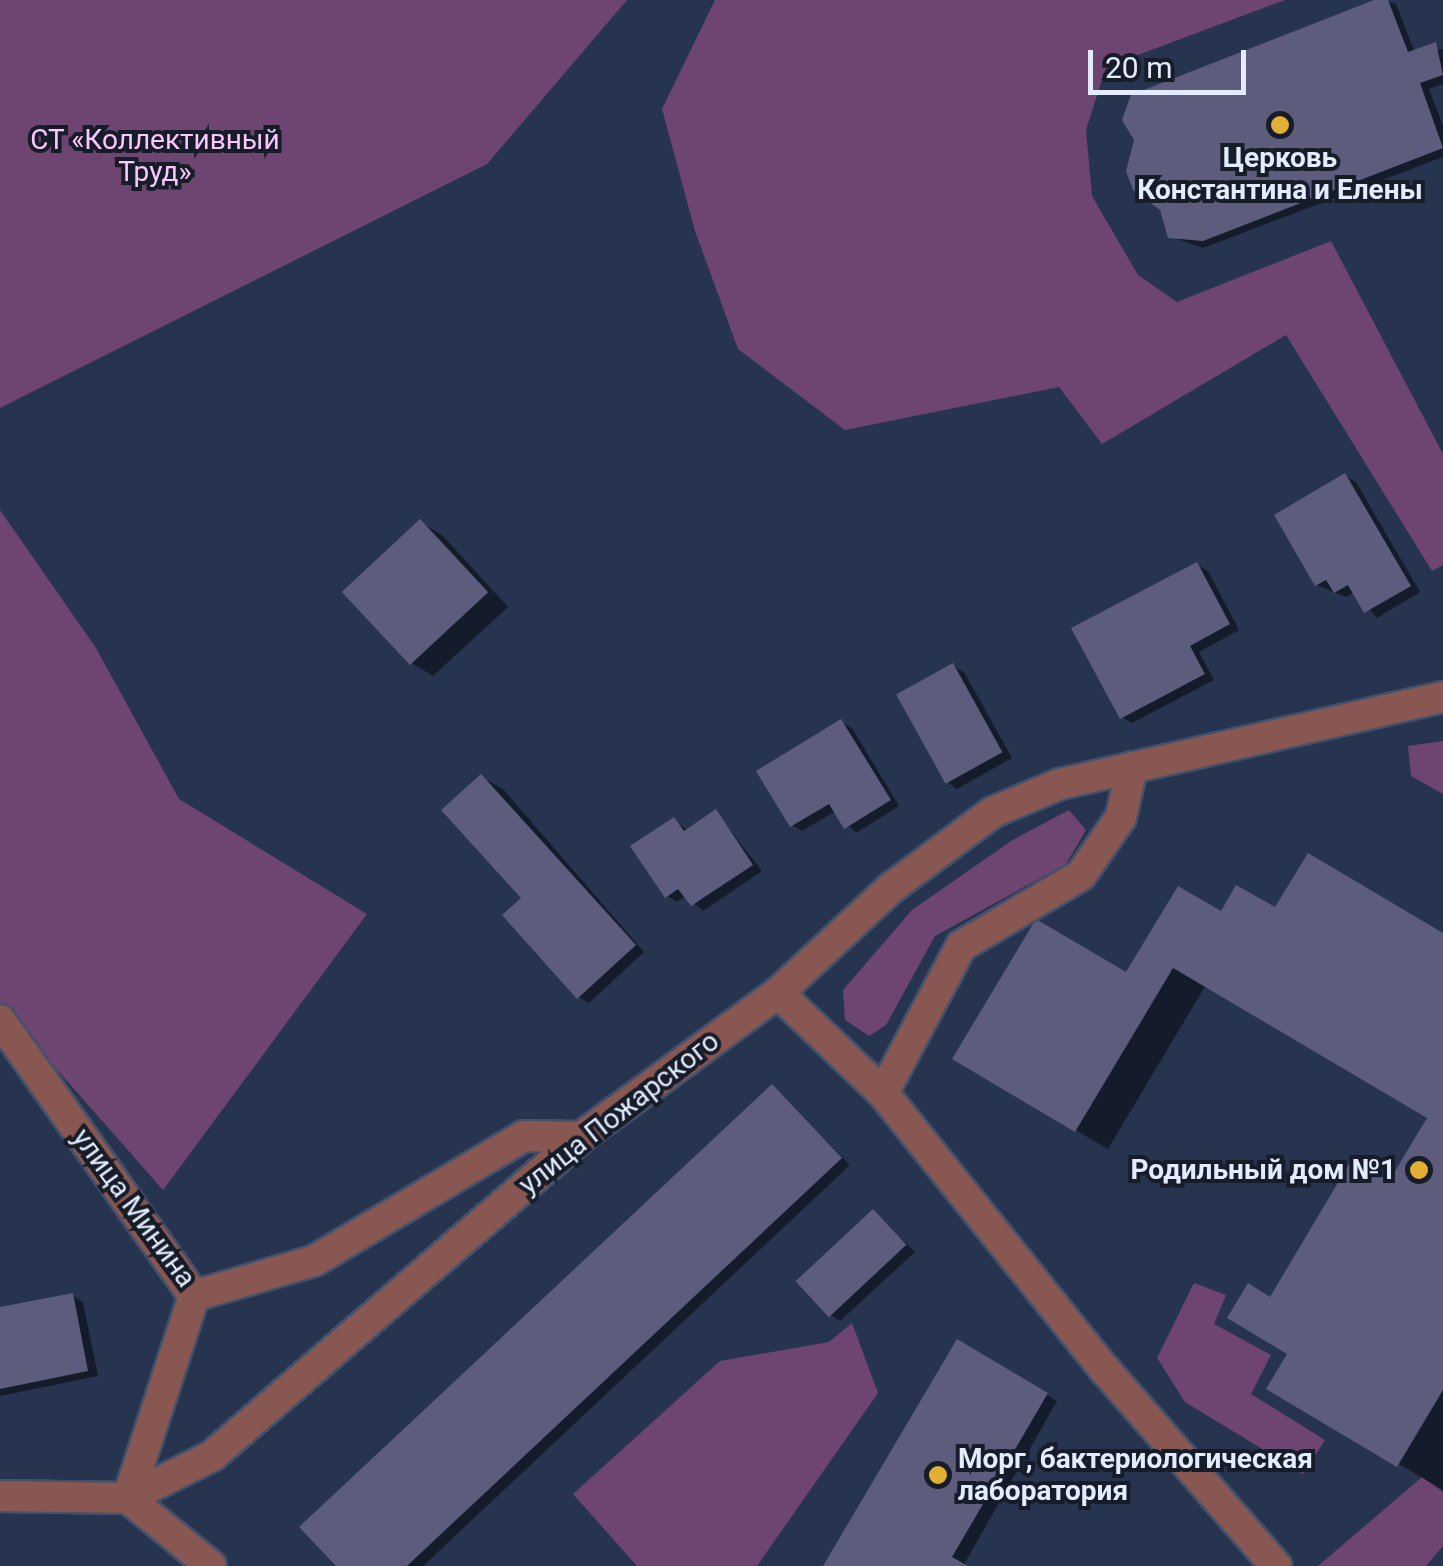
<!DOCTYPE html>
<meta charset="utf-8">
<style>
body{margin:0}
#map{position:relative;width:1443px;height:1566px;overflow:hidden;background:#27344f;font-family:Roboto,sans-serif}
div>[style]{position:absolute}
.green>*{inset:0;background:#6d4570}
.shadow>*{inset:0;background:#0007}
.building>*{inset:0;background:#5d5c7d;transform-origin:0 0}
.roads{filter:drop-shadow(2px 0 #45516b) drop-shadow(-2px 0 #45516b) drop-shadow(0 2px #45516b) drop-shadow(0 -2px #45516b)}
.minor>*{height:30px;margin:-15px;padding:0 15px;transform-origin:15px;border-radius:15px;background:#895752}
.dots>*{width:28px;height:28px;translate:-50% -50%;box-sizing:border-box;border:5px solid #161c28;border-radius:50%}
span{translate:-50% -50%;white-space:nowrap;text-align:center;line-height:1.15;-webkit-text-stroke:8px #161c28;paint-order:stroke}
.park-label{font-size:28px;color:#fbc5fe}
.poi-label{font-size:28px;color:#e3ecfe;font-weight:700}
.right{translate:-100% -50%;text-align:right}
.left{translate:0 -50%;text-align:left}
.street-label{font-size:28px;color:#e3ecfe}
.scale{position:absolute;left:1088px;top:50px;width:158px;height:45px;box-sizing:border-box;border:5px solid #e3ecfe;border-top:0;padding-left:12px;font-size:30px;line-height:35px;white-space:nowrap;color:#e3ecfe;-webkit-text-stroke:8px #161c28;paint-order:stroke}
</style>
<div id="map">
<div class="green">
<i style="clip-path:polygon(0 0,627px 0,487px 164px,0 408px)"></i>
<i style="clip-path:polygon(715px 0,1285px 0,1106px 67px,1086px 130px,1092px 196px,1138px 275px,1177px 302px,1331px 241px,1443px 454px,1443px 565px,1432px 571px,1286px 335px,1102px 444px,1059px 387px,845px 430px,738px 349px,695px 231px,662px 109px)"></i>
<i style="clip-path:polygon(0 510px,96px 648px,179px 799px,367px 914px,163px 1190px,0 1005px)"></i>
<i style="clip-path:polygon(1443px 741px,1443px 794px,1411px 776px,1408px 746px)"></i>
<i style="clip-path:polygon(1069px 810px,1086px 830px,1066px 864px,935px 936px,886px 1025px,869px 1036px,845px 1020px,843px 990px,912px 910px,1011px 841px)"></i>
<i style="clip-path:polygon(1194px 1283px,1226px 1295px,1214px 1324px,1271px 1355px,1251px 1394px,1325px 1440px,1303px 1474px,1185px 1402px,1157px 1358px)"></i>
<i style="clip-path:polygon(852px 1323px,878px 1393px,757px 1566px,637px 1566px,573px 1494px,720px 1361px,829px 1342px)"></i>
<i style="clip-path:polygon(1422px 1477px,1443px 1492px,1443px 1546px,1426px 1566px,1318px 1566px)"></i>
</div>
<div class="shadow">
<i style="clip-path:polygon(1381px 0,1396px 4px,1415px 53px,1443px 49px,1443px 84px,1429px 89px,1443px 126px,1443px 157px,1203px 248px,1171px 237px)"></i>
<i style="clip-path:polygon(1345px 476px,1356px 482px,1420px 592px,1377px 618px,1355px 592px,1346px 597px,1317px 585px)"></i>
<i style="clip-path:polygon(420px 522px,442px 535px,508px 607px,433px 676px,411px 663px)"></i>
<i style="clip-path:polygon(1197px 565px,1208px 571px,1239px 630px,1199px 652px,1214px 680px,1132px 723px,1122px 717px)"></i>
<i style="clip-path:polygon(953px 666px,964px 672px,1012px 758px,957px 789px,947px 782px)"></i>
<i style="clip-path:polygon(841px 722px,852px 728px,899px 806px,856px 833px,836px 811px,802px 831px,792px 825px)"></i>
<i style="clip-path:polygon(481px 777px,503px 789px,644px 952px,589px 1003px,579px 997px,524px 898px)"></i>
<i style="clip-path:polygon(716px 812px,762px 871px,703px 911px,686px 896px,677px 902px,667px 896px,674px 820px,688px 831px)"></i>
<i style="clip-path:polygon(1276px 910px,1443px 935px,1443px 1490px,1269px 1388px,1290px 1353px,1271px 1300px,1391px 1184px,1430px 1117px,1206px 985px,1108px 1149px,955px 1059px,1127px 975px,1222px 914px)"></i>
<i style="clip-path:polygon(772px 1087px,850px 1165px,423px 1566px,340px 1566px)"></i>
<i style="clip-path:polygon(873px 1212px,915px 1252px,840px 1321px,830px 1315px)"></i>
<i style="clip-path:polygon(73px 1296px,83px 1302px,98px 1376px,0 1396px,0 1310px)"></i>
<i style="clip-path:polygon(958px 1342px,1057px 1401px,963px 1566px,826px 1566px)"></i>
</div>
<div class="building">
<i style="clip-path:polygon(1374px 0,1388px 0,1408px 52px,1436px 42px,1443px 75px,1420px 83px,1443px 148px,1203px 241px,1168px 238px,1160px 210px,1133px 190px,1126px 171px,1134px 140px,1122px 120px,1131px 95px)"></i>
<i style="clip-path:polygon(1345px 473px,1411px 586px,1364px 613px,1348px 585px,1334px 593px,1326px 580px,1315px 586px,1274px 515px)"></i>
<i style="left:420px;top:519px;width:100px;height:107px;rotate:47deg"></i>
<i style="clip-path:polygon(1197px 562px,1230px 624px,1190px 646px,1205px 674px,1120px 719px,1071px 628px)"></i>
<i style="left:953px;top:663px;width:102px;height:65px;rotate:61deg"></i>
<i style="clip-path:polygon(841px 719px,891px 800px,844px 829px,829px 804px,790px 827px,756px 771px)"></i>
<i style="clip-path:polygon(481px 774px,636px 945px,577px 999px,502px 915px,521px 898px,441px 810px)"></i>
<i style="clip-path:polygon(716px 809px,753px 865px,691px 906px,678px 889px,665px 898px,630px 846px,674px 817px,684px 831px)"></i>
<i style="clip-path:polygon(1308px 853px,1443px 933px,1443px 1390px,1397px 1467px,1266px 1389px,1287px 1354px,1227px 1318px,1248px 1283px,1270px 1297px,1352px 1159px,1389px 1181px,1427px 1118px,1173px 968px,1075px 1132px,952px 1059px,1036px 919px,1126px 972px,1178px 886px,1221px 911px,1236px 885px,1275px 907px)"></i>
<i style="clip-path:polygon(772px 1084px,842px 1158px,407px 1566px,336px 1566px,299px 1527px)"></i>
<i style="left:873px;top:1209px;width:49px;height:106px;rotate:47deg"></i>
<i style="clip-path:polygon(73px 1293px,88px 1371px,0 1389px,0 1307px)"></i>
<i style="clip-path:polygon(957px 1339px,1048px 1393px,952px 1557px,968px 1566px,823px 1566px)"></i>
</div>
<div class="roads">
<div class="minor">
<i style="left:778px;top:993px;width:145px;rotate:43.6deg"></i>
<i style="left:883px;top:1093px;width:356px;rotate:51.3deg"></i>
<i style="left:1106px;top:1371px;width:259px;rotate:48.9deg"></i>
<i style="left:0;top:1020px;width:337px;rotate:54.9deg"></i>
<i style="left:194px;top:1296px;width:125px;rotate:-16.3deg"></i>
<i style="left:314px;top:1261px;width:244px;rotate:-30.8deg"></i>
<i style="left:524px;top:1136px;width:57px;rotate:1deg"></i>
<i style="left:883px;top:1093px;width:166px;rotate:-62deg"></i>
<i style="left:961px;top:946px;width:139px;rotate:-30.6deg"></i>
<i style="left:1081px;top:875px;width:70px;rotate:-55.4deg"></i>
<i style="left:1121px;top:817px;width:51px;rotate:-77.6deg"></i>
<i style="left:0;top:1496px;width:128px;rotate:0.9deg"></i>
<i style="left:128px;top:1498px;width:107px;rotate:39.3deg"></i>
<i style="left:128px;top:1498px;width:94px;rotate:-26.6deg"></i>
<i style="left:212px;top:1456px;width:488px;rotate:-40.8deg"></i>
<i style="left:581px;top:1137px;width:244px;rotate:-36.2deg"></i>
<i style="left:778px;top:993px;width:154px;rotate:-42.9deg"></i>
<i style="left:891px;top:888px;width:127px;rotate:-36.7deg"></i>
<i style="left:993px;top:812px;width:73px;rotate:-22.7deg"></i>
<i style="left:1060px;top:784px;width:393px;rotate:-12.8deg"></i>
<i style="left:128px;top:1498px;width:213px;rotate:-71.9deg"></i>
</div>
</div>
<div class="dots">
<i style="left:1280px;top:125px;background:#e1af34"></i>
<i style="left:1419px;top:1170px;background:#e1af34"></i>
<i style="left:938px;top:1475px;background:#e1af34"></i>
</div>
<div class="park-label">
<span style="left:155px;top:156px">СТ «Коллективный<br>Труд»</span>
</div>
<div class="poi-label">
<span style="left:1280px;top:174px">Церковь<br>Константина и Елены</span>
<span class="right" style="left:1396px;top:1170px">Родильный дом №1</span>
<span class="left" style="left:958px;top:1475px">Морг, бактериологическая<br>лаборатория</span>
</div>
<div class="street-label">
<span style="left:619px;top:1113px;rotate:-38deg">улица Пожарского</span>
<span style="left:134px;top:1208px;rotate:54deg">улица Минина</span>
</div>
<div class="scale">20 m</div>
</div>
